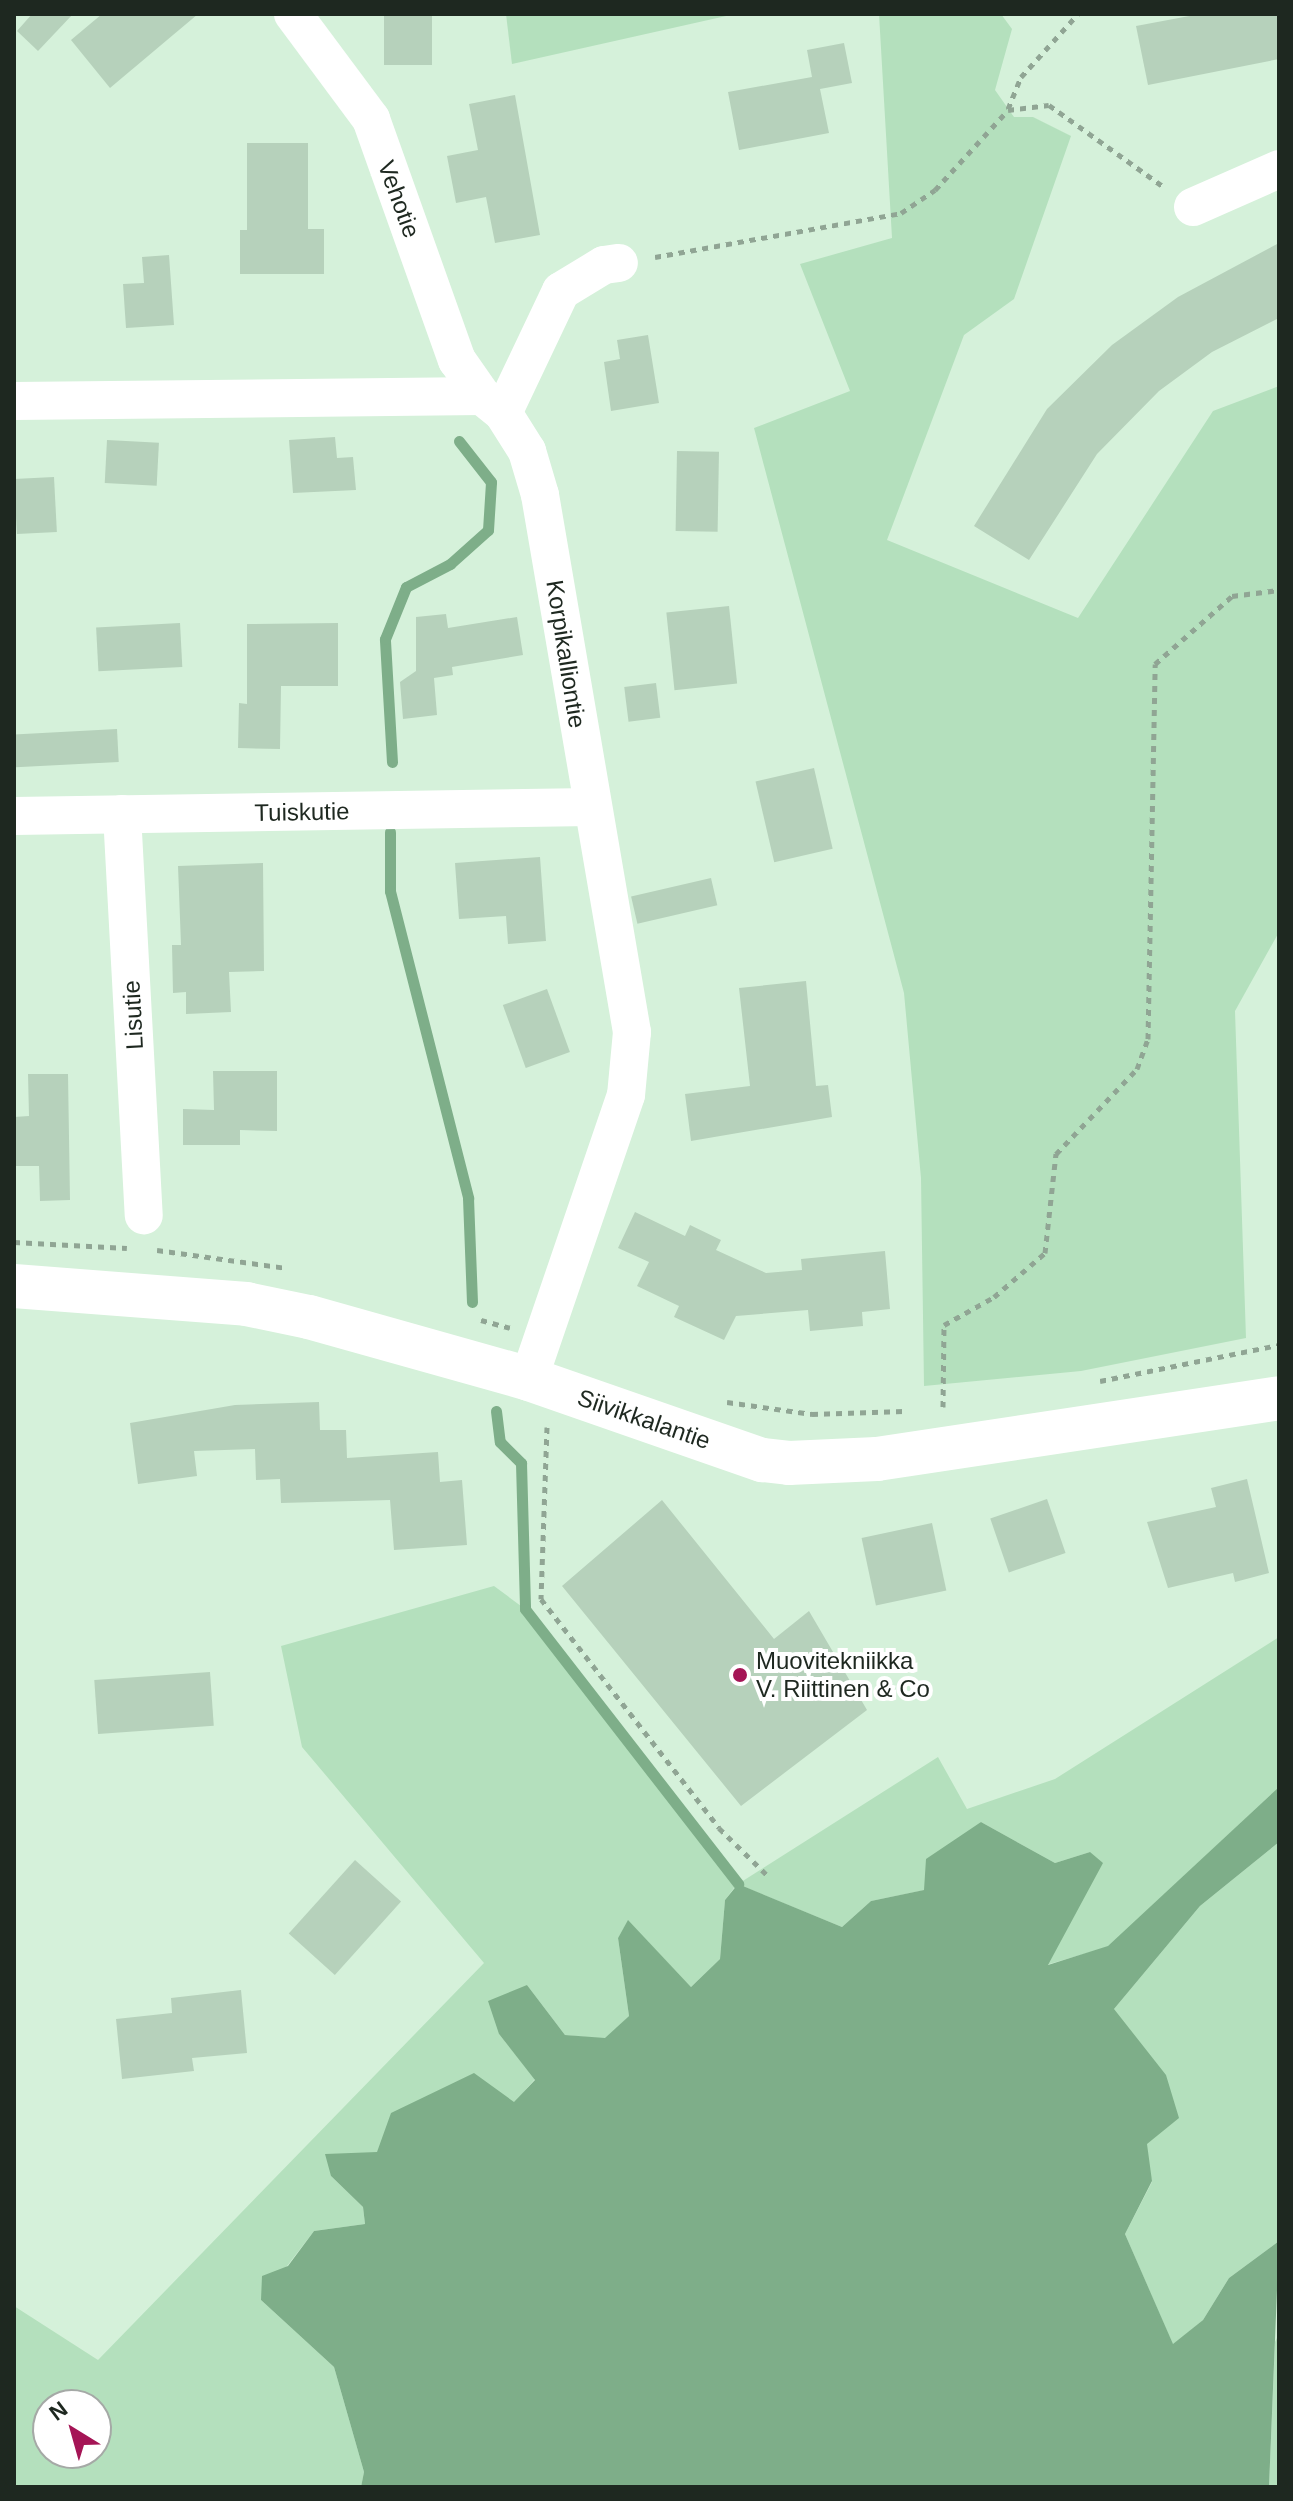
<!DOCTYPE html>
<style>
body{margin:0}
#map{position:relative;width:1293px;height:2501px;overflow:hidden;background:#d5f1da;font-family:Arial,sans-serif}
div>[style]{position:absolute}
.green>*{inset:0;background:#b4e0bd}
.water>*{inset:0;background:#7eae89}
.stream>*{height:11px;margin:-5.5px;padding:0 5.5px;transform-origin:5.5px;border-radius:5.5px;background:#7eae89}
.building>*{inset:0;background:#b6d1bb;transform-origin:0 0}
.path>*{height:5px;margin-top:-2.5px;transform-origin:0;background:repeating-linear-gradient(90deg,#90a594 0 6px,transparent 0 12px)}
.minor>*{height:38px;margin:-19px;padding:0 19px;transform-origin:19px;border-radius:19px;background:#fff}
.major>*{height:44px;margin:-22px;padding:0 22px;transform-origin:22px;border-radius:22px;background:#fff}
.dots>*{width:22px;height:22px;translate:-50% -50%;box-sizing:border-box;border:4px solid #fff;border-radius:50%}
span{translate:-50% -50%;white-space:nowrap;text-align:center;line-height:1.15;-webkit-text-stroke:8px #fff;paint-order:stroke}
.street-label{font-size:24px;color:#1e2820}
.poi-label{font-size:24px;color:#1e2820}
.left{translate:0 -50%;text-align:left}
.frame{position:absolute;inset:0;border:16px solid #1e2820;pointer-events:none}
.north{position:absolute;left:32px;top:2389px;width:80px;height:80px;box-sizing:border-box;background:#fff;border:2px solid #a5a9a6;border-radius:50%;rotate:323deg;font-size:22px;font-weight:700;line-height:32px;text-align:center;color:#1e2820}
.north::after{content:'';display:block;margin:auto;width:28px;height:36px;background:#a51556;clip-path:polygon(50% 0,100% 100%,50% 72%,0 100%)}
</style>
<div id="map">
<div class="green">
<i style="clip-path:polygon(506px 14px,735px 14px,512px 64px)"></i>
<i style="clip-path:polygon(879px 14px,1001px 14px,1012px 29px,995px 90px,1014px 117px,1033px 117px,1071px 136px,1014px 299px,964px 335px,887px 540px,1078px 618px,1213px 411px,1279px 386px,1279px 932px,1235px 1011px,1246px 1338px,1081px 1371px,924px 1386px,921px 1178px,904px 993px,754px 428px,850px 391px,800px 264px,892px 238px)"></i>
<i style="clip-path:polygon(evenodd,494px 1586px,525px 1609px,738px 1884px,938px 1757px,967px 1809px,1055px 1779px,1279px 1637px,1279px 1787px,1108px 1947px,1046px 1965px,1090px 1852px,1055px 1863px,981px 1822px,925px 1890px,871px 1901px,842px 1927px,737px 1884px,725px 1900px,720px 1959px,691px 1987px,628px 1921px,618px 1938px,629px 2016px,605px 2039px,565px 2035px,527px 1985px,499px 2034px,535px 2079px,514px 2103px,377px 2152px,331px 2176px,363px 2207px,365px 2224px,314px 2231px,261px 2300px,334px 2367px,364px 2472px,361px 2487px,14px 2487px,14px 2306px,98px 2360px,484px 1963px,302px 1747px,281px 1646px,494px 1586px,48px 2405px,96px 2405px,96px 2453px,48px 2453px,48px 2405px)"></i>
<i style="clip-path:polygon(1279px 1842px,1279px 2241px,1229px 2278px,1203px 2320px,1173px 2345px,1125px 2234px,1152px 2182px,1114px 2009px,1200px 1906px)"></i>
<i style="clip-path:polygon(1279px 2334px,1279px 2487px,1269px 2487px,1275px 2342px)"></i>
</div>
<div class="water">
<i style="clip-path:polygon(1279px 1787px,1279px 1842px,1200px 1906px,1114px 2009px,1166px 2075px,1179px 2118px,1147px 2144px,1152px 2181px,1125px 2234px,1173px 2344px,1203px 2320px,1229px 2278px,1279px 2241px,1269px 2487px,361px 2487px,364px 2472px,334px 2367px,261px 2300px,262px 2276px,288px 2266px,314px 2231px,365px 2224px,363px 2207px,331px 2176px,325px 2154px,377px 2152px,391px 2113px,474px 2073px,514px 2102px,535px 2080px,499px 2034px,488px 2001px,527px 1985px,565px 2035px,605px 2038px,629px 2016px,618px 1938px,628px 1920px,691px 1987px,720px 1959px,725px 1900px,738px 1884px,842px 1927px,871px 1901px,924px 1890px,926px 1859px,981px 1822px,1055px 1863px,1090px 1852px,1103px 1863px,1048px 1965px,1108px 1946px)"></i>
</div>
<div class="stream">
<i style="left:392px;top:762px;width:123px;rotate:-93.3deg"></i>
<i style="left:385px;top:639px;width:56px;rotate:-68deg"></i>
<i style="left:406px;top:587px;width:50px;rotate:-27.6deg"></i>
<i style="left:450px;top:564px;width:51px;rotate:-41.8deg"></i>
<i style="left:488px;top:530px;width:48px;rotate:-86.4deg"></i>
<i style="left:491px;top:482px;width:52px;rotate:-128deg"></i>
<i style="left:390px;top:832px;width:59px;rotate:90deg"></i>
<i style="left:390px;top:891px;width:317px;rotate:75.7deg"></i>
<i style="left:468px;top:1198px;width:104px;rotate:87.8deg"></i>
<i style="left:496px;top:1411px;width:31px;rotate:83deg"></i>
<i style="left:500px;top:1442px;width:30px;rotate:45deg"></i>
<i style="left:521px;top:1463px;width:146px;rotate:88.4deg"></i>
<i style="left:525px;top:1609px;width:348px;rotate:52.2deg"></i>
</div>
<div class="building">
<i style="clip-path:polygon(32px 14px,73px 14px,38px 51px,17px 31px)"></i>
<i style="clip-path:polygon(102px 14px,198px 14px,110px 88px,71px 40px)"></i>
<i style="left:384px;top:14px;width:48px;height:51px"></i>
<i style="clip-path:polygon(1200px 14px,1279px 14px,1279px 59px,1148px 85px,1136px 26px)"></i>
<i style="clip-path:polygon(844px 43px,852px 83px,820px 89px,829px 133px,739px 150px,728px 92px,812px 77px,807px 50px)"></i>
<i style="clip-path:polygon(515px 95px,540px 235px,495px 243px,486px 197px,456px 203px,447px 156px,478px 150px,469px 104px)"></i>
<i style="clip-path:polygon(247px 143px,308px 143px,308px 229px,324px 229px,324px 274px,240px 274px,240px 230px,247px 230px)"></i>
<i style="clip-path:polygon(1279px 243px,1279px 318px,1212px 352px,1159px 391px,1097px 454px,1029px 560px,974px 526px,1047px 409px,1112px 345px,1178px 297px)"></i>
<i style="clip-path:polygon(169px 255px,174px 325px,126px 328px,123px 284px,144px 283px,142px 257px)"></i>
<i style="clip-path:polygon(648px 335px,659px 403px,611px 411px,604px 362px,620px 359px,617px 340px)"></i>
<i style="clip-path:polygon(335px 437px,337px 458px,353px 457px,356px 490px,293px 493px,289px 440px)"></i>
<i style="left:107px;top:440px;width:52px;height:43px;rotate:3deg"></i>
<i style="left:677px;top:451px;width:42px;height:80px;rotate:1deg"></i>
<i style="left:54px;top:477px;width:55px;height:40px;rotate:87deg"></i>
<i style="left:729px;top:606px;width:78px;height:63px;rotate:84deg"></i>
<i style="clip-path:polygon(446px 614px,448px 628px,517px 617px,523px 655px,452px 667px,453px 675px,434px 678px,437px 715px,403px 719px,400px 682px,416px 671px,416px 617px)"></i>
<i style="left:180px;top:623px;width:44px;height:84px;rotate:87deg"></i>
<i style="clip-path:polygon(338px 623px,338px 686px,281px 686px,280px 749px,238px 748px,239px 703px,247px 704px,247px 624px)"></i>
<i style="left:656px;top:683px;width:35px;height:32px;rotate:83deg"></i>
<i style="left:117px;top:729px;width:33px;height:103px;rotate:87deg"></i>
<i style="left:814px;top:768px;width:83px;height:60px;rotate:77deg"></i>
<i style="clip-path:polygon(540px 857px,546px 941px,508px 944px,506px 916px,459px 919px,455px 863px)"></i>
<i style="clip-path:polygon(263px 863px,264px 971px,229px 972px,231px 1012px,186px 1014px,186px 992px,173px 993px,172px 945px,181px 945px,178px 866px)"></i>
<i style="left:711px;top:878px;width:28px;height:82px;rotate:77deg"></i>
<i style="clip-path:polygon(806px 981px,816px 1086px,828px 1085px,832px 1117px,691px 1141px,685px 1094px,750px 1086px,739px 988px)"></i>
<i style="left:547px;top:989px;width:67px;height:47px;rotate:70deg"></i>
<i style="clip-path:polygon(213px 1071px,277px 1071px,277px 1131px,240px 1130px,240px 1145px,183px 1145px,183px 1109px,214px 1110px)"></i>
<i style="clip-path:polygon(28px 1074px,68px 1074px,70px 1200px,40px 1201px,39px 1166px,14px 1166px,14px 1117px,29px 1116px)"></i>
<i style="clip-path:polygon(635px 1212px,685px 1236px,690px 1225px,721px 1240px,716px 1250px,766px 1273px,802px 1270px,801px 1259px,885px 1251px,890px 1309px,862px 1312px,863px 1326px,810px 1331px,808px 1310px,736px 1316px,724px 1340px,674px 1317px,679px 1306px,637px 1286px,649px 1262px,618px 1248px)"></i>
<i style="clip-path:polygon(319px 1402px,320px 1430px,346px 1430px,347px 1458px,438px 1452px,440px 1482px,462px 1480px,467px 1545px,394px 1550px,390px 1500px,281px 1503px,280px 1479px,256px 1480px,255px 1449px,194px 1451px,197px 1476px,138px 1484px,130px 1423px,235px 1405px)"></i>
<i style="clip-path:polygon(1247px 1479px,1269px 1573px,1235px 1582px,1233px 1573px,1168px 1588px,1147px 1522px,1216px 1507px,1211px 1488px)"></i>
<i style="left:1047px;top:1499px;width:57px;height:60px;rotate:71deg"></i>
<i style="clip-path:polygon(662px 1500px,774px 1639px,809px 1611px,867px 1710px,741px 1806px,562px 1586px)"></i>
<i style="left:932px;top:1523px;width:69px;height:72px;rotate:78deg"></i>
<i style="left:210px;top:1672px;width:54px;height:116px;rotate:86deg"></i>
<i style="left:355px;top:1860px;width:62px;height:99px;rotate:42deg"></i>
<i style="clip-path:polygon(241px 1990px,247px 2053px,192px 2058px,194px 2071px,122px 2079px,116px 2019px,172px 2013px,171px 1998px)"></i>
</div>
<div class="path">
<i style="left:1008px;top:109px;width:35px;rotate:-68deg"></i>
<i style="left:1021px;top:77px;width:85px;rotate:-47.9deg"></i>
<i style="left:655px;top:257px;width:250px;rotate:-10.1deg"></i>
<i style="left:901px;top:213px;width:41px;rotate:-34.1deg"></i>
<i style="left:935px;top:190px;width:108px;rotate:-47.6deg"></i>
<i style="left:1008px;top:110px;width:41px;rotate:-7deg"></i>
<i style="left:1049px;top:105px;width:141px;rotate:35.5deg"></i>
<i style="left:14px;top:1242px;width:113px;rotate:3deg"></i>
<i style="left:157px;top:1250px;width:130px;rotate:7.9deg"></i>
<i style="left:481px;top:1320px;width:30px;rotate:15deg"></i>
<i style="left:1100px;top:1381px;width:183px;rotate:-11.4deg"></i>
<i style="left:727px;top:1402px;width:86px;rotate:8deg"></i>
<i style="left:812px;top:1414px;width:92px;rotate:-1.9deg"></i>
<i style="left:943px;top:1407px;width:82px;rotate:-89.3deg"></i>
<i style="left:944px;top:1325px;width:57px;rotate:-29.2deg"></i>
<i style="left:994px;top:1297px;width:67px;rotate:-40.8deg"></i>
<i style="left:1045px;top:1253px;width:100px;rotate:-83.7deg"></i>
<i style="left:1056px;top:1154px;width:117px;rotate:-46.4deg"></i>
<i style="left:1137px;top:1069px;width:32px;rotate:-70deg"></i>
<i style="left:1148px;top:1039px;width:375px;rotate:-88.9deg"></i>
<i style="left:1155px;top:664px;width:103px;rotate:-41.4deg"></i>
<i style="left:1232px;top:596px;width:47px;rotate:-7.3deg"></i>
<i style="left:547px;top:1427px;width:172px;rotate:92deg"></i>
<i style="left:541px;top:1599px;width:290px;rotate:52.1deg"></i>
<i style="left:719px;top:1828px;width:66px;rotate:44.4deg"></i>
</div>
<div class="minor">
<i style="left:293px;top:14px;width:131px;rotate:53.4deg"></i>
<i style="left:371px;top:119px;width:256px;rotate:70.4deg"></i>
<i style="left:457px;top:360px;width:44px;rotate:55.2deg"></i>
<i style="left:1193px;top:207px;width:94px;rotate:-23.8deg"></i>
<i style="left:14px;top:401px;width:468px;rotate:-0.6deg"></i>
<i style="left:482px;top:396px;width:27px;rotate:39deg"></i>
<i style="left:503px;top:413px;width:45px;rotate:57.7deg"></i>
<i style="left:527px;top:451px;width:46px;rotate:73.5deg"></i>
<i style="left:540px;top:495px;width:545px;rotate:80.28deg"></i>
<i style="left:632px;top:1032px;width:63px;rotate:95.4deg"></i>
<i style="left:626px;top:1095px;width:300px;rotate:108.9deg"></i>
<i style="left:503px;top:413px;width:135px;rotate:-64.6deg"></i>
<i style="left:561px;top:291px;width:50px;rotate:-31.2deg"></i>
<i style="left:604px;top:265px;width:15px;rotate:-8deg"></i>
<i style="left:122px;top:814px;width:402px;rotate:86.9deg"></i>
<i style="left:14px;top:816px;width:577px;rotate:-0.89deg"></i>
</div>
<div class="major">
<i style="left:14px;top:1286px;width:233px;rotate:4.4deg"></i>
<i style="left:246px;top:1304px;width:64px;rotate:11.7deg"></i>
<i style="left:309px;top:1317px;width:229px;rotate:15.7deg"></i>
<i style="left:529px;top:1379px;width:247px;rotate:19.2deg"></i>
<i style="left:762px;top:1460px;width:27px;rotate:6deg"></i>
<i style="left:789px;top:1463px;width:88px;rotate:-2.6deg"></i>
<i style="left:877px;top:1459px;width:407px;rotate:-8.6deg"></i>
</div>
<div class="dots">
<i style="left:740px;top:1675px;background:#a51556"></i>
</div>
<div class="street-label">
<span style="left:399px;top:199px;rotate:70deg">Vehotie</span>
<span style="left:566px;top:654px;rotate:81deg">Korpikalliontie</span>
<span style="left:302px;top:812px;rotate:-1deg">Tuiskutie</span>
<span style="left:133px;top:1015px;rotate:-93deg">Lisutie</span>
<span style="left:644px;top:1419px;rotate:19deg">Siivikkalantie</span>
</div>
<div class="poi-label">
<span class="left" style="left:756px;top:1675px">Muovitekniikka<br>V. Riittinen &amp; Co</span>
</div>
<div class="frame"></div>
<div class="north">N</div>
</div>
